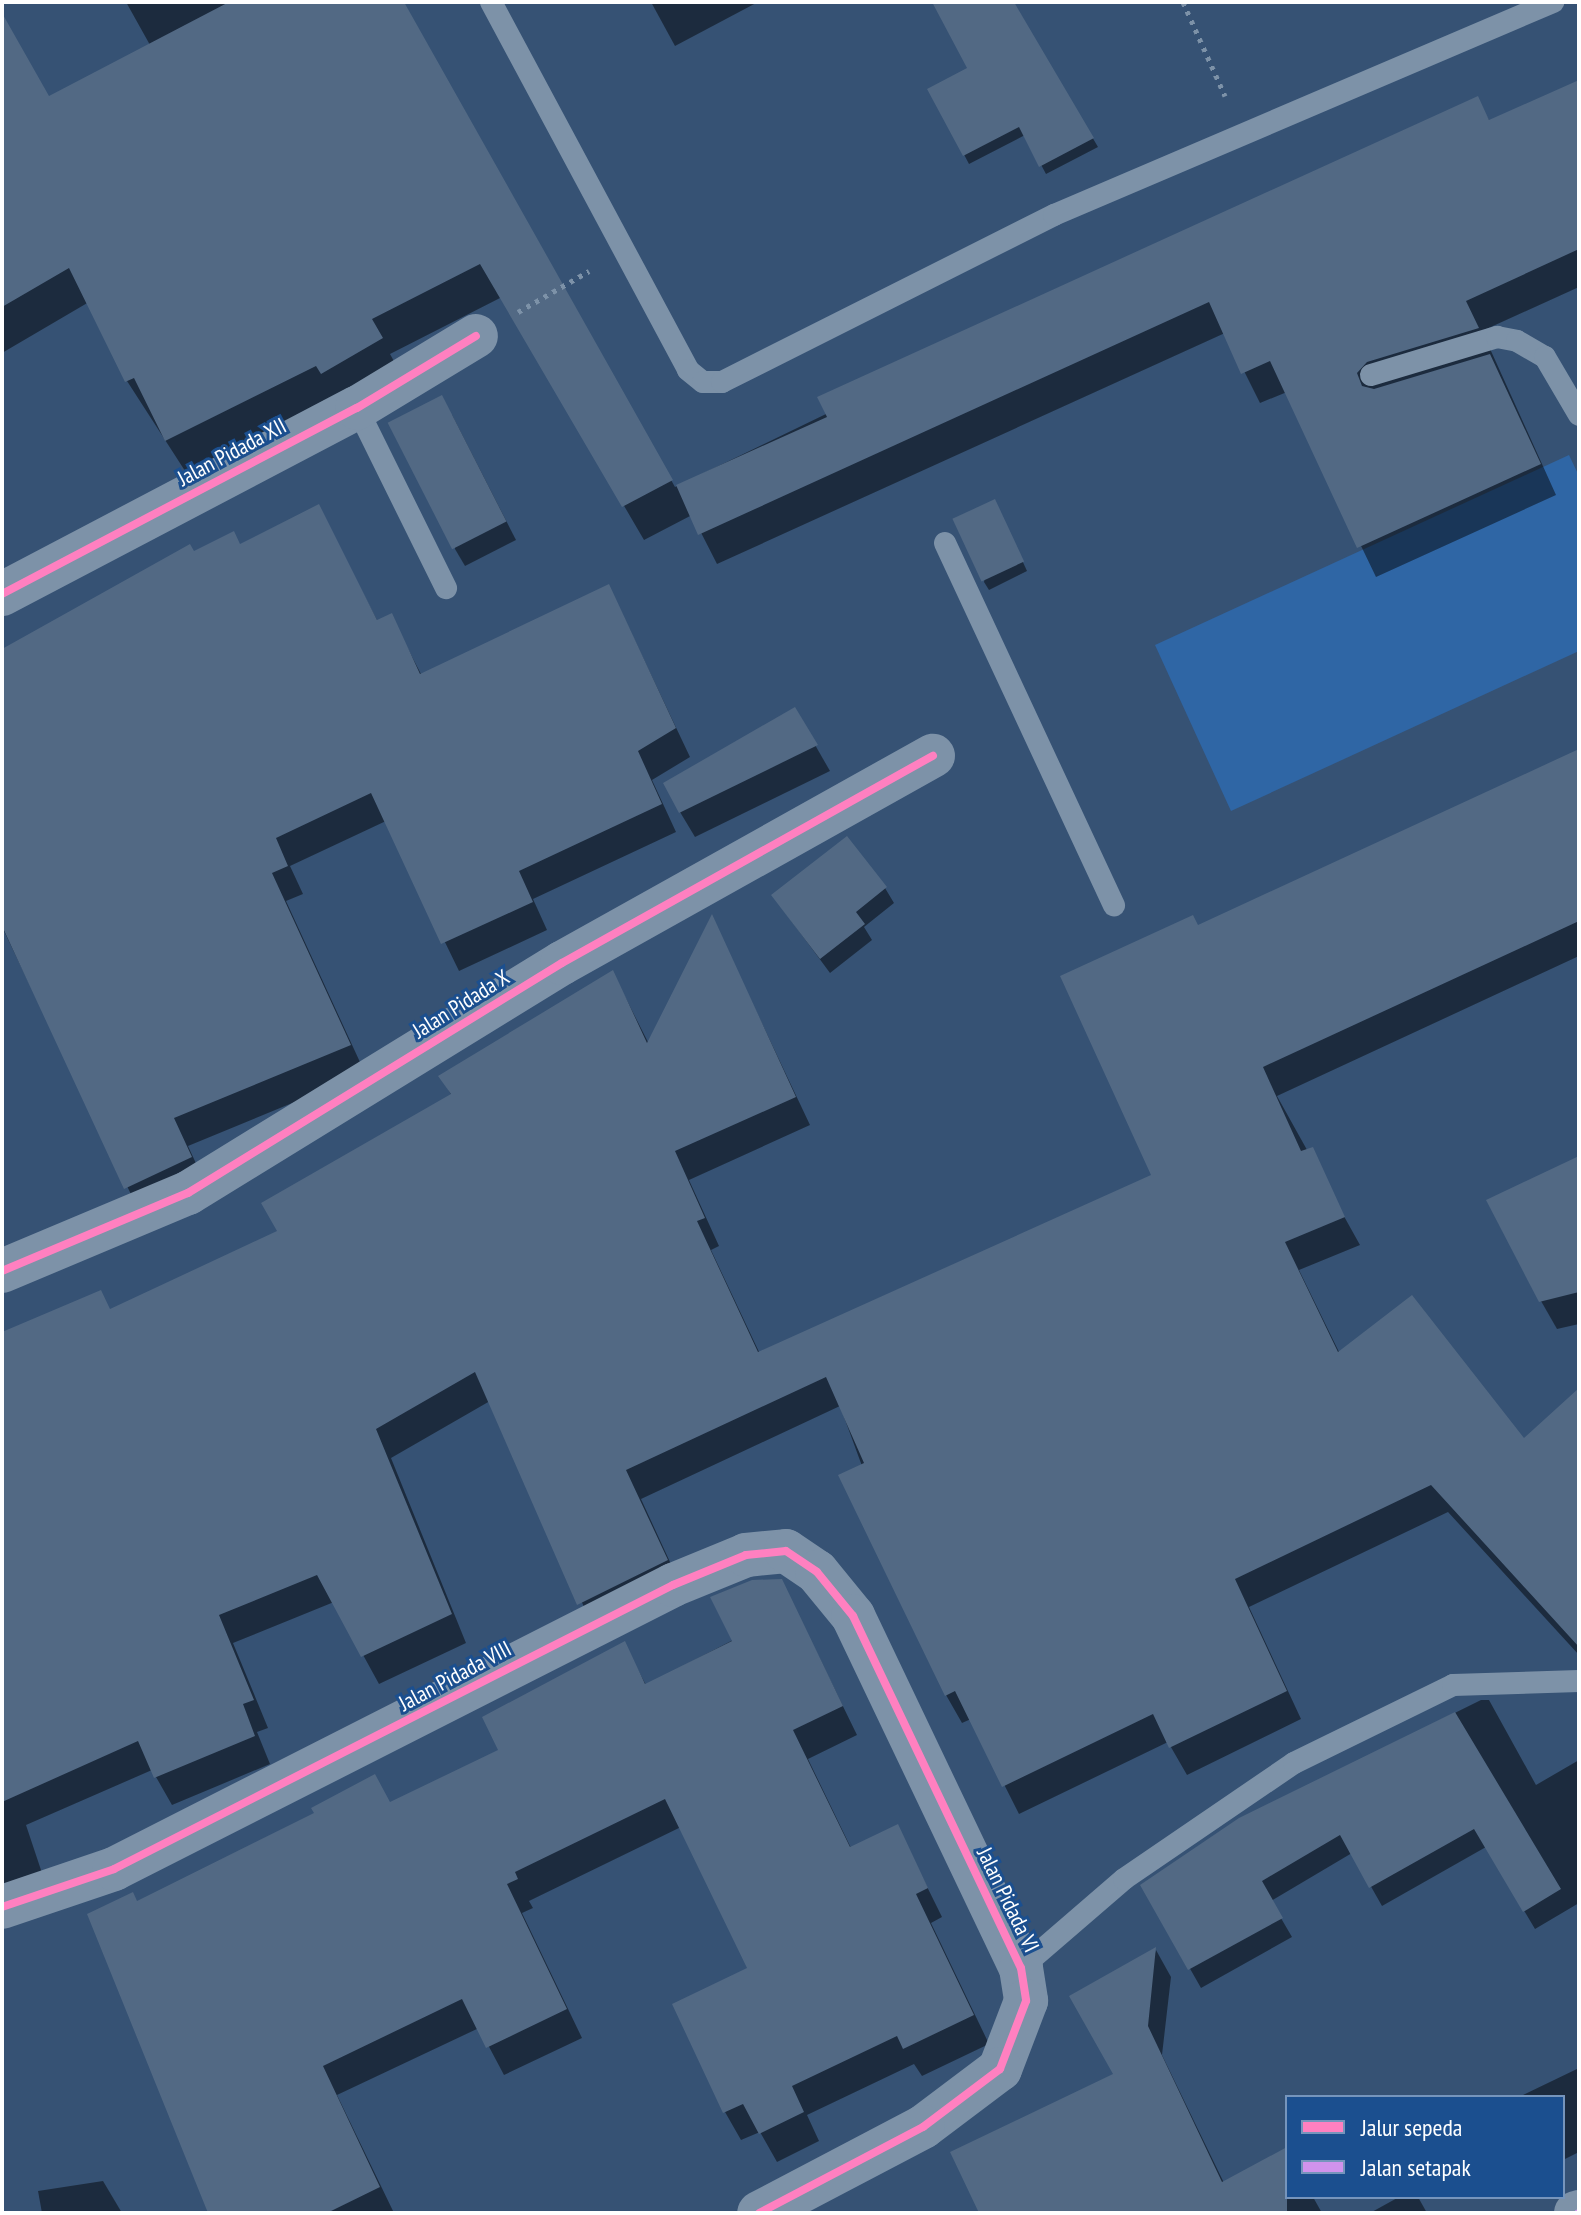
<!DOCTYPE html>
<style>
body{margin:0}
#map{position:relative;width:1581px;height:2215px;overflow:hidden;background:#365274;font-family:"PT Sans Narrow",sans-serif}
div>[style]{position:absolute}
.green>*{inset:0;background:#2f66a5}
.shadow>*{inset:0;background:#0007}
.building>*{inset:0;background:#526984;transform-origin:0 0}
.path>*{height:5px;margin-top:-2.5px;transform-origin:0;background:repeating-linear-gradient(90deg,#7d92a8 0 4px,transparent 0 10px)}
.service>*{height:22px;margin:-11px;padding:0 11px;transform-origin:11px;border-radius:11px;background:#7d92a8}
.minor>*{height:44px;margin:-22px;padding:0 22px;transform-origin:22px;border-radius:22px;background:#7d92a8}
.quiet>*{height:6px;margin-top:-3px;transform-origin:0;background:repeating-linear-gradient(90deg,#d193ec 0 12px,transparent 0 18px)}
.cycleway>*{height:8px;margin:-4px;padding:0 4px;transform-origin:4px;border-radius:4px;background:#ff80c0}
span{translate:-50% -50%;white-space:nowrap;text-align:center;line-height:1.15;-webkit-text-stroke:6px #1b4f8f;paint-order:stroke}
.street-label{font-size:22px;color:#fff}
.frame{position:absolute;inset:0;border:4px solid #fff;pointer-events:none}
.legend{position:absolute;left:1285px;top:2095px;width:280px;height:104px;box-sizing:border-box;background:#1b4f8f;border:2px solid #7695bc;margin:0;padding:10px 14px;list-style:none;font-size:24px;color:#fff}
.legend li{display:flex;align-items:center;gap:16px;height:40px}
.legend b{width:40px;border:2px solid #7695bc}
</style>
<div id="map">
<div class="green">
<i style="clip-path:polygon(1569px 455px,1579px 476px,1579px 651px,1231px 811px,1155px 645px)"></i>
</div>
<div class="shadow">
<i style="clip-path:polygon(126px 2px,403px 2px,675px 487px,1477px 99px,1490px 122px,1579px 82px,1579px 287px,1482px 331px,1556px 495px,1376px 577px,1287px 392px,1260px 403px,1225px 333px,717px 564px,692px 515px,644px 540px,502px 297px,390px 354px,401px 374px,187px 474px,127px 381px,89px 302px,2px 353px,2px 51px,48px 98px,150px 45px)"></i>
<i style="clip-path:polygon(651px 2px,758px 2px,675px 46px)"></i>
<i style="clip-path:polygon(934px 2px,1013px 2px,1098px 147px,1046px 174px,1025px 135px,969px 164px,930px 90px,970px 69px)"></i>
<i style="clip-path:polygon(452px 415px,516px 540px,465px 566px,455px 549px)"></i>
<i style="clip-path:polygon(318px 507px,378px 622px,391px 616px,422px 676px,609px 586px,690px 757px,652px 780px,676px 832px,533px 899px,547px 930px,459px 971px,386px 821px,290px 866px,303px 894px,286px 901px,365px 1073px,188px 1146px,206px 1185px,141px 1215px,2px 927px,2px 651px,190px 547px,193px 553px,240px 546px)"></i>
<i style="clip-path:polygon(999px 510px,1027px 571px,989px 590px,984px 582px)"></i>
<i style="clip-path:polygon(795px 710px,830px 771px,695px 837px,680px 812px)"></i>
<i style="clip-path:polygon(1579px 752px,1579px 956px,1277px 1096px,1360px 1245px,1299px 1270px,1340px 1354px,1524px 1441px,1579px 1391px,1579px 1655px,1448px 1512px,1249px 1607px,1301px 1719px,1187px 1775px,1168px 1742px,1019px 1814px,971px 1719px,962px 1723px,946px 1695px,840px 1406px,641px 1499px,682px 1588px,595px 1631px,490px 1401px,391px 1458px,466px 1643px,379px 1684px,334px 1602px,233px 1643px,268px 1728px,257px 1732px,270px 1764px,172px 1805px,152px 1770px,26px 1825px,47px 1888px,2px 1903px,2px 1335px,111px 1311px,280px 1232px,452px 1096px,441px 1077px,613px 973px,649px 1044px,712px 918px,810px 1125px,689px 1180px,719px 1246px,711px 1250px,760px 1354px,1153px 1176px,1198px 927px)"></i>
<i style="clip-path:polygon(885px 888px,894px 903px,864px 927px,872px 940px,830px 973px,773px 896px)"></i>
<i style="clip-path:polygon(1579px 1159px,1579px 1324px,1557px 1329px,1541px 1301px)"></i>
<i style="clip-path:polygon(795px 1608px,857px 1735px,808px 1759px,851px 1848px,897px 1826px,942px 1917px,931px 1923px,989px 2044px,922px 2076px,914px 2064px,807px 2115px,819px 2141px,777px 2162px,760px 2132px,741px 2140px,725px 2112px,749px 1969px,681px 1827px,529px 1901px,533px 1908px,522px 1913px,582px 2038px,504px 2075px,479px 2028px,337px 2095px,394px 2213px,210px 2213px,137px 1903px,391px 1804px,500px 1751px,624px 1644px,646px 1685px)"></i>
<i style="clip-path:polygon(1481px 1700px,1489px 1700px,1536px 1785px,1579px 1760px,1579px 1903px,1535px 1929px,1486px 1847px,1382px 1906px,1352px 1853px,1271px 1901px,1292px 1937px,1201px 1988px,1143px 1886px,1240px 1819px)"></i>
<i style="clip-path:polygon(1156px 1950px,1171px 1977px,1162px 2055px,1224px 2183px,1313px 2197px,1322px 2213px,982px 2213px,1115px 2075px)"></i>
<i style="clip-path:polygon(1579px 2068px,1579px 2152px,1563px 2160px,1563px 2097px,1519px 2097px)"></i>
<i style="clip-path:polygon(103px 2181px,122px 2213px,42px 2213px,38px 2191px)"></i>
<i style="clip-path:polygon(1399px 2197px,1418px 2197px,1427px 2213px,1370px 2213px)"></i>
</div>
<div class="building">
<i style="clip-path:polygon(229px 2px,404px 2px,673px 480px,622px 507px,480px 264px,372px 319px,383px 338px,321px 374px,316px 366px,165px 441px,134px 378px,125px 382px,69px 268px,2px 307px,2px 13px,49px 96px)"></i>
<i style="clip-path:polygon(932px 2px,1014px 2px,1094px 138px,1039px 167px,1019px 127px,963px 156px,927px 89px,967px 68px)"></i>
<i style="clip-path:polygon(1579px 80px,1579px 249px,1466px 301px,1479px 328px,1367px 362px,1357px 373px,1362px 386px,1374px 389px,1490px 354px,1541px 464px,1357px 548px,1270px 361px,1241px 374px,1209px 302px,698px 535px,676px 485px,827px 417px,817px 397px,1478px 96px,1489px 120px)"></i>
<i style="left:442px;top:395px;width:142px;height:61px;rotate:63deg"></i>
<i style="left:995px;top:499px;width:69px;height:47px;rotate:65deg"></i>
<i style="clip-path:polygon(319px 504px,377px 620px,392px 613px,420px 674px,609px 584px,676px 728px,638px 751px,662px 804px,519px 871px,533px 902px,441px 944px,371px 793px,276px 838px,288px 866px,272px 873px,351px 1045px,174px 1118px,192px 1157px,124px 1189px,2px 926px,2px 649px,190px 544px,194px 551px,234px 531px,240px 544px)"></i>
<i style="clip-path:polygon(795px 707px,818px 745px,679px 813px,663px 783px)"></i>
<i style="clip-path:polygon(1579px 749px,1579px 921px,1263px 1067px,1301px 1151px,1313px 1147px,1345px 1217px,1285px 1242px,1338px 1352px,1412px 1295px,1524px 1438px,1579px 1388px,1579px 1647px,1431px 1485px,1235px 1579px,1287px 1691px,1169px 1748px,1153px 1714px,1002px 1787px,955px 1691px,945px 1696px,838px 1475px,864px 1463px,826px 1377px,626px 1470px,668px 1560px,577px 1605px,475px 1372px,376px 1429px,452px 1614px,361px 1657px,317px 1575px,219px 1615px,254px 1700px,243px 1704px,255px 1736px,154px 1778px,138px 1741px,2px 1802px,2px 1332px,101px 1290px,110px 1309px,277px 1231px,261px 1203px,451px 1094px,438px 1076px,613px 970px,647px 1043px,712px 914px,796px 1097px,675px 1151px,705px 1218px,697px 1221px,758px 1352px,1151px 1175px,1060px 976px,1193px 915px,1198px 925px)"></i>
<i style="clip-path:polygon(847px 836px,887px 887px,856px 912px,865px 924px,820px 959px,771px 895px)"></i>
<i style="clip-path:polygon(1579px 1156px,1579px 1292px,1539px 1302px,1486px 1200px)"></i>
<i style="clip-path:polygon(782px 1579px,843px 1706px,793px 1730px,850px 1847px,898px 1824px,928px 1888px,916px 1894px,974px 2015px,903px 2049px,897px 2036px,792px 2086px,804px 2112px,759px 2134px,743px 2104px,723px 2113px,672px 2004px,747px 1968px,665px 1799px,515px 1872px,518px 1879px,507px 1884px,567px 2009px,486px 2048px,462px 1999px,323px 2066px,380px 2187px,327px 2213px,208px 2213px,87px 1914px,133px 1892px,137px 1901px,314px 1813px,311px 1808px,375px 1774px,390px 1802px,498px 1750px,482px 1717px,625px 1641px,645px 1684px,732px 1641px,710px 1597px,752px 1580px)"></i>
<i style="clip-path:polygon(1455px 1712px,1561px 1889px,1523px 1912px,1474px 1829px,1369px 1888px,1340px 1835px,1262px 1881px,1283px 1918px,1188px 1970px,1140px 1885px,1239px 1818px)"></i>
<i style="clip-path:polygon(1156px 1947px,1148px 2026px,1222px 2182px,1287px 2147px,1287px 2213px,979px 2213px,950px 2152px,1113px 2074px,1069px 1996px)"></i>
</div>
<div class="path">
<i style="left:1183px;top:2px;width:103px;rotate:65.9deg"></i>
<i style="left:518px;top:312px;width:82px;rotate:-30deg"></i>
</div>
<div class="service">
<i style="left:491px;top:2px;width:417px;rotate:61.8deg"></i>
<i style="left:688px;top:370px;width:19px;rotate:39deg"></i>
<i style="left:703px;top:382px;width:19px"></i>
<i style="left:722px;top:382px;width:372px;rotate:-26.7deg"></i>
<i style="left:1054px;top:215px;width:543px;rotate:-23.12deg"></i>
<i style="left:1371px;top:375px;width:132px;rotate:-16.8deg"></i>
<i style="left:1497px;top:337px;width:20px;rotate:11deg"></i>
<i style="left:1517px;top:341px;width:32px;rotate:30deg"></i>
<i style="left:1545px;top:357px;width:67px;rotate:59.6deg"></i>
<i style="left:357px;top:408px;width:201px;rotate:63.7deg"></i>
<i style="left:945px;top:543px;width:400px;rotate:65deg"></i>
<i style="left:1021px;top:1968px;width:136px;rotate:-40.8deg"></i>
<i style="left:1124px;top:1879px;width:206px;rotate:-34.3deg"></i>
<i style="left:1294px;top:1763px;width:177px;rotate:-26.1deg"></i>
<i style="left:1453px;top:1685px;width:126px;rotate:-1.8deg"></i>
</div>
<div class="minor">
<i style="left:2px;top:594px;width:401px;rotate:-27.7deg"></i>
<i style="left:357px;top:408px;width:139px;rotate:-31.2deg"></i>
<i style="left:2px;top:1271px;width:202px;rotate:-22.8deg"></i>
<i style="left:188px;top:1193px;width:439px;rotate:-31.6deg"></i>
<i style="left:562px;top:963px;width:425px;rotate:-29.2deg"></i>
<i style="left:2px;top:1907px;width:118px;rotate:-18.7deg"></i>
<i style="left:114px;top:1869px;width:627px;rotate:-26.93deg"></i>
<i style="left:673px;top:1585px;width:79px;rotate:-22.3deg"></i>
<i style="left:746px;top:1555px;width:40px;rotate:-5.7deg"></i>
<i style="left:786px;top:1551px;width:37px;rotate:34deg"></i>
<i style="left:817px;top:1572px;width:57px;rotate:50.7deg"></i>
<i style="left:853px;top:1616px;width:390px;rotate:64.5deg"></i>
<i style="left:1021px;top:1968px;width:33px;rotate:81deg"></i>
<i style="left:1026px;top:2001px;width:73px;rotate:110.9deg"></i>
<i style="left:1000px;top:2069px;width:96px;rotate:143deg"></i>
<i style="left:923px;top:2127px;width:185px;rotate:152.3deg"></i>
<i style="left:1576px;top:2213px;width:3px;rotate:-18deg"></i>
</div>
<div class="quiet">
<i style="left:1576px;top:2213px;width:3px;rotate:-18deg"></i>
</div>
<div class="cycleway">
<i style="left:2px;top:594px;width:401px;rotate:-27.7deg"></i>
<i style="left:357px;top:408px;width:139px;rotate:-31.2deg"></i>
<i style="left:2px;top:1271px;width:202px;rotate:-22.8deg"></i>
<i style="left:188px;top:1193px;width:439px;rotate:-31.6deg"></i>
<i style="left:562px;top:963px;width:425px;rotate:-29.2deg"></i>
<i style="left:2px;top:1907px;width:118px;rotate:-18.7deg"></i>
<i style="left:114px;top:1869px;width:627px;rotate:-26.93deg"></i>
<i style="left:673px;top:1585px;width:79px;rotate:-22.3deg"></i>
<i style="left:746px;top:1555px;width:40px;rotate:-5.7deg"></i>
<i style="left:786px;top:1551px;width:37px;rotate:34deg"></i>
<i style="left:817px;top:1572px;width:57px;rotate:50.7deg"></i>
<i style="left:853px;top:1616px;width:390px;rotate:64.5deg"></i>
<i style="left:1021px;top:1968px;width:33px;rotate:81deg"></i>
<i style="left:1026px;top:2001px;width:73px;rotate:110.9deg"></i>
<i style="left:1000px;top:2069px;width:96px;rotate:143deg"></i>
<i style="left:923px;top:2127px;width:185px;rotate:152.3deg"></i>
</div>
<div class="street-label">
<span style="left:232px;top:452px;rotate:-28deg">Jalan Pidada XII</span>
<span style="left:461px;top:1004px;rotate:-32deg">Jalan Pidada X</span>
<span style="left:455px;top:1676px;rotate:-28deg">Jalan Pidada VIII</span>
<span style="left:1008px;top:1900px;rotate:64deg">Jalan Pidada VI</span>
</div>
<div class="frame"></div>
<ul class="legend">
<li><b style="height:10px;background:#ff80c0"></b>Jalur sepeda</li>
<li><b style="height:10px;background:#d193ec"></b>Jalan setapak</li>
</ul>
</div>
